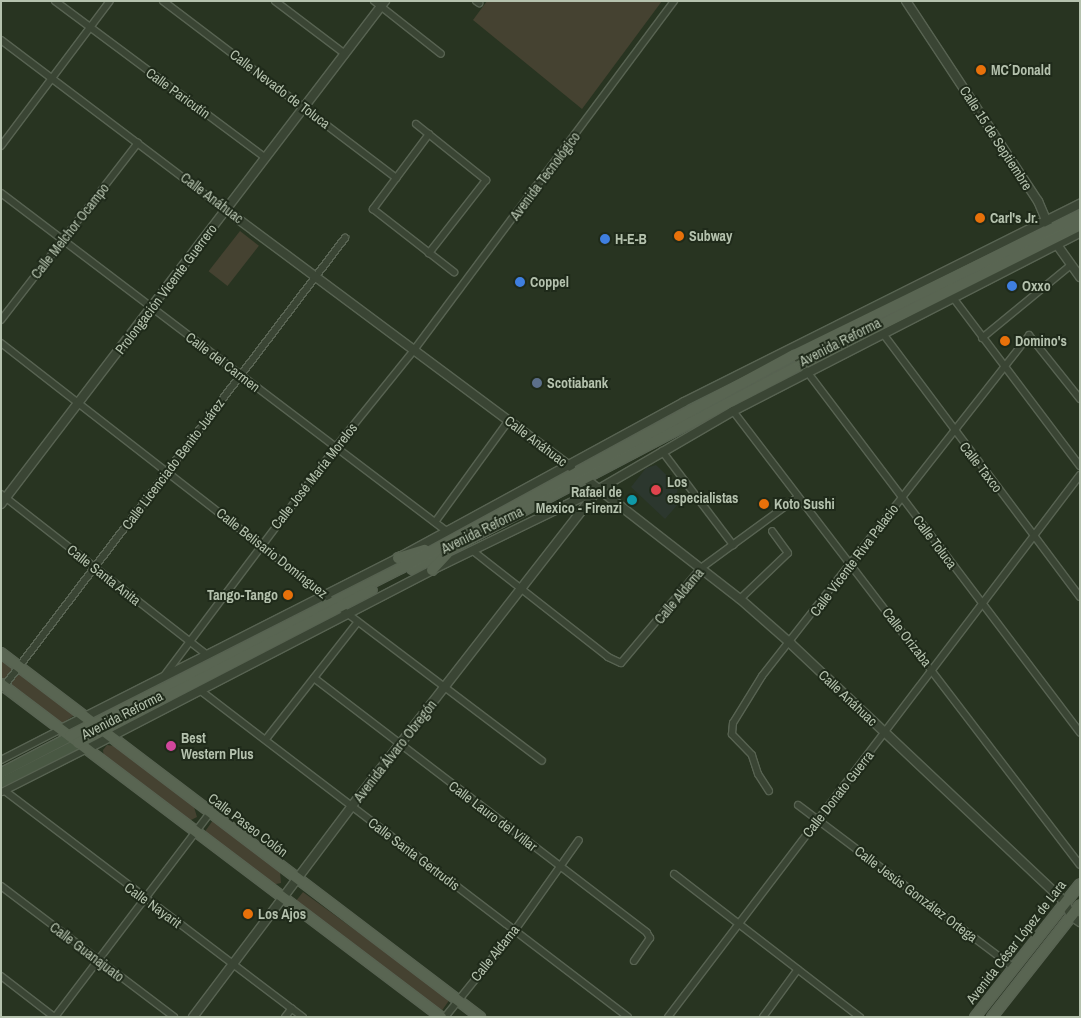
<!DOCTYPE html>
<meta charset="utf-8">
<style>
body{margin:0}
#map{position:relative;width:1081px;height:1018px;overflow:hidden;background:#283421;font-family:"Archivo Narrow",sans-serif}
div>[style]{position:absolute}
.medical>*{inset:0;background:#2c372e}
.green>*{inset:0;background:#454231;transform-origin:0 0}
.roads{filter:drop-shadow(1px 0 #586352) drop-shadow(-1px 0 #586352) drop-shadow(0 1px #586352) drop-shadow(0 -1px #586352)}
.minor>*{height:6px;margin:-3px;padding:0 3px;transform-origin:3px;border-radius:3px;background:#3a4534}
.tertiary>*{height:8px;margin:-4px;padding:0 4px;transform-origin:4px;border-radius:4px;background:#3a4534}
.secondary>*{height:9px;margin:-4.5px;padding:0 4.5px;transform-origin:4.5px;border-radius:4.5px;background:#495843}
.primary>*{height:10px;margin:-5px;padding:0 5px;transform-origin:5px;border-radius:5px;background:#596552}
.dots>*{width:14px;height:14px;translate:-50% -50%;box-sizing:border-box;border:2px solid #1f2a1a;border-radius:50%}
span{translate:-50% -50%;white-space:nowrap;text-align:center;line-height:1.15;-webkit-text-stroke:4px #1f2a1a;paint-order:stroke}
.poi-label{font-size:14px;color:#b5c2ae;font-weight:700}
.left{translate:0 -50%;text-align:left}
.right{translate:-100% -50%;text-align:right}
.street-label{font-size:14px;color:#b5c2ae}
.frame{position:absolute;inset:0;border:2px solid #b5c2ae;pointer-events:none}
</style>
<div id="map">
<div class="medical">
<i style="clip-path:polygon(656px 465px,678px 486px,677px 493px,687px 501px,683px 505px,679px 503px,665px 519px,631px 487px,646px 468px)"></i>
</div>
<div class="green">
<i style="clip-path:polygon(487px 1px,662px 1px,582px 109px,473px 20px)"></i>
<i style="left:240px;top:231px;width:24px;height:51px;rotate:38deg"></i>
<i style="clip-path:polygon(1px 656px,78px 713px,61px 724px,1px 678px)"></i>
<i style="clip-path:polygon(107px 745px,115px 746px,194px 807px,197px 817px,189px 821px,104px 758px,103px 750px)"></i>
<i style="clip-path:polygon(213px 820px,280px 872px,281px 883px,271px 885px,204px 833px)"></i>
<i style="clip-path:polygon(303px 892px,450px 999px,441px 1012px,296px 901px)"></i>
</div>
<div class="roads">
<div class="minor">
<i style="left:55px;top:1px;width:263px;rotate:36.7deg"></i>
<i style="left:163px;top:1px;width:293px;rotate:37.2deg"></i>
<i style="left:275px;top:1px;width:88px;rotate:37.1deg"></i>
<i style="left:374px;top:1px;width:85px;rotate:38.3deg"></i>
<i style="left:476px;top:1px;width:4px;rotate:34deg"></i>
<i style="left:1px;top:40px;width:282px;rotate:37.1deg"></i>
<i style="left:416px;top:124px;width:90px;rotate:38.7deg"></i>
<i style="left:486px;top:180px;width:93px;rotate:128deg"></i>
<i style="left:429px;top:134px;width:94px;rotate:126.7deg"></i>
<i style="left:373px;top:209px;width:103px;rotate:37.9deg"></i>
<i style="left:1px;top:146px;width:181px;rotate:-53.1deg"></i>
<i style="left:1px;top:193px;width:557px;rotate:37.2deg"></i>
<i style="left:954px;top:299px;width:209px;rotate:53deg"></i>
<i style="left:1px;top:320px;width:224px;rotate:-52.3deg"></i>
<i style="left:884px;top:335px;width:327px;rotate:53.2deg"></i>
<i style="left:982px;top:338px;width:115px;rotate:-39.4deg"></i>
<i style="left:1px;top:343px;width:415px;rotate:37.9deg"></i>
<i style="left:793px;top:353px;width:476px;rotate:52.9deg"></i>
<i style="left:733px;top:411px;width:571px;rotate:52.61deg"></i>
<i style="left:662px;top:451px;width:118px;rotate:52.9deg"></i>
<i style="left:1px;top:494px;width:261px;rotate:38deg"></i>
<i style="left:435px;top:522px;width:126px;rotate:-54deg"></i>
<i style="left:473px;top:551px;width:172px;rotate:38.1deg"></i>
<i style="left:608px;top:657px;width:14px;rotate:25deg"></i>
<i style="left:621px;top:663px;width:124px;rotate:-49.9deg"></i>
<i style="left:701px;top:568px;width:120px;rotate:-36.2deg"></i>
<i style="left:740px;top:599px;width:66px;rotate:-43.8deg"></i>
<i style="left:788px;top:553px;width:27px;rotate:-126deg"></i>
<i style="left:336px;top:605px;width:258px;rotate:37.1deg"></i>
<i style="left:164px;top:676px;width:285px;rotate:-53.1deg"></i>
<i style="left:335px;top:448px;width:126px;rotate:-51.1deg"></i>
<i style="left:414px;top:350px;width:435px;rotate:-53.3deg"></i>
<i style="left:314px;top:678px;width:419px;rotate:37.4deg"></i>
<i style="left:647px;top:933px;width:6px;rotate:59deg"></i>
<i style="left:650px;top:938px;width:28px;rotate:125deg"></i>
<i style="left:2px;top:689px;width:567px;rotate:-52.75deg"></i>
<i style="left:201px;top:691px;width:537px;rotate:37.36deg"></i>
<i style="left:266px;top:739px;width:147px;rotate:-51.9deg"></i>
<i style="left:1px;top:760px;width:68px;rotate:-27.3deg"></i>
<i style="left:5px;top:791px;width:374px;rotate:37.2deg"></i>
<i style="left:769px;top:791px;width:20px;rotate:-123deg"></i>
<i style="left:758px;top:774px;width:20px;rotate:-108deg"></i>
<i style="left:752px;top:755px;width:29px;rotate:-134deg"></i>
<i style="left:732px;top:734px;width:11px;rotate:-85deg"></i>
<i style="left:733px;top:723px;width:55px;rotate:-58.3deg"></i>
<i style="left:762px;top:676px;width:433px;rotate:-51.9deg"></i>
<i style="left:1029px;top:335px;width:82px;rotate:51.4deg"></i>
<i style="left:2px;top:792px;width:95px;rotate:-26.8deg"></i>
<i style="left:798px;top:805px;width:271px;rotate:37deg"></i>
<i style="left:674px;top:874px;width:235px;rotate:37.6deg"></i>
<i style="left:1px;top:886px;width:217px;rotate:37.1deg"></i>
<i style="left:1px;top:976px;width:67px;rotate:37.7deg"></i>
<i style="left:55px;top:1017px;width:256px;rotate:-52.8deg"></i>
<i style="left:285px;top:1017px;width:11px;rotate:-52deg"></i>
<i style="left:445px;top:1017px;width:112px;rotate:-51.2deg"></i>
<i style="left:515px;top:930px;width:110px;rotate:-54.6deg"></i>
<i style="left:668px;top:1017px;width:681px;rotate:-52.76deg"></i>
<i style="left:763px;top:1017px;width:59px;rotate:-53.9deg"></i>
</div>
<div class="tertiary">
<i style="left:906px;top:1px;width:240px;rotate:56.6deg"></i>
<i style="left:1038px;top:201px;width:26px;rotate:67deg"></i>
<i style="left:226px;top:210px;width:430px;rotate:36.7deg"></i>
<i style="left:1055px;top:242px;width:43px;rotate:54.5deg"></i>
<i style="left:582px;top:476px;width:200px;rotate:37.9deg"></i>
<i style="left:740px;top:599px;width:67px;rotate:41.3deg"></i>
<i style="left:790px;top:643px;width:378px;rotate:43.3deg"></i>
<i style="left:1065px;top:902px;width:15px;rotate:67deg"></i>
<i style="left:1071px;top:916px;width:11px;rotate:34deg"></i>
<i style="left:1px;top:504px;width:633px;rotate:-52.64deg"></i>
<i style="left:61px;top:729px;width:378px;rotate:-26.9deg"></i>
<i style="left:398px;top:558px;width:326px;rotate:-28.6deg"></i>
<i style="left:684px;top:402px;width:443px;rotate:-26.6deg"></i>
<i style="left:87px;top:749px;width:389px;rotate:-27.4deg"></i>
<i style="left:432px;top:570px;width:186px;rotate:-25.9deg"></i>
<i style="left:599px;top:489px;width:155px;rotate:-30.2deg"></i>
<i style="left:733px;top:411px;width:390px;rotate:-27.2deg"></i>
<i style="left:193px;top:1017px;width:263px;rotate:-53deg"></i>
<i style="left:351px;top:807px;width:402px;rotate:-52.1deg"></i>
</div>
<div class="secondary">
<i style="left:1px;top:772px;width:78px;rotate:-27.6deg"></i>
<i style="left:1px;top:782px;width:86px;rotate:-26.9deg"></i>
</div>
<div class="primary">
<i style="left:398px;top:558px;width:28px;rotate:-17deg"></i>
<i style="left:412px;top:569px;width:439px;rotate:-27.7deg"></i>
<i style="left:801px;top:365px;width:312px;rotate:-26.6deg"></i>
<i style="left:432px;top:570px;width:22px;rotate:-47deg"></i>
<i style="left:1px;top:653px;width:602px;rotate:37.23deg"></i>
<i style="left:1px;top:684px;width:552px;rotate:37.12deg"></i>
<i style="left:70px;top:736px;width:371px;rotate:-26.9deg"></i>
<i style="left:401px;top:568px;width:447px;rotate:-28.5deg"></i>
<i style="left:794px;top:355px;width:318px;rotate:-26.1deg"></i>
<i style="left:78px;top:743px;width:331px;rotate:-27.5deg"></i>
<i style="left:975px;top:1017px;width:169px;rotate:-51.7deg"></i>
<i style="left:992px;top:1017px;width:142px;rotate:-51.8deg"></i>
</div>
</div>
<div class="dots">
<i style="left:981px;top:70px;background:#e8710a"></i>
<i style="left:980px;top:218px;background:#e8710a"></i>
<i style="left:679px;top:236px;background:#e8710a"></i>
<i style="left:605px;top:239px;background:#3f7fe0"></i>
<i style="left:520px;top:282px;background:#3f7fe0"></i>
<i style="left:1012px;top:286px;background:#3f7fe0"></i>
<i style="left:1005px;top:341px;background:#e8710a"></i>
<i style="left:537px;top:383px;background:#5c6f8a"></i>
<i style="left:656px;top:490px;background:#e0444e"></i>
<i style="left:632px;top:500px;background:#0f9aa8"></i>
<i style="left:764px;top:504px;background:#e8710a"></i>
<i style="left:288px;top:595px;background:#e8710a"></i>
<i style="left:171px;top:746px;background:#d1479c"></i>
<i style="left:248px;top:914px;background:#e8710a"></i>
</div>
<div class="poi-label">
<span class="left" style="left:991px;top:70px">MC´ Donald</span>
<span class="left" style="left:990px;top:218px">Carl's Jr.</span>
<span class="left" style="left:689px;top:236px">Subway</span>
<span class="left" style="left:615px;top:239px">H-E-B</span>
<span class="left" style="left:530px;top:282px">Coppel</span>
<span class="left" style="left:1022px;top:286px">Oxxo</span>
<span class="left" style="left:1015px;top:341px">Domino's</span>
<span class="left" style="left:547px;top:383px">Scotiabank</span>
<span class="left" style="left:667px;top:490px">Los<br>especialistas</span>
<span class="right" style="left:622px;top:500px">Rafael de<br>Mexico - Firenzi</span>
<span class="left" style="left:774px;top:504px">Koto Sushi</span>
<span class="right" style="left:278px;top:595px">Tango-Tango</span>
<span class="left" style="left:181px;top:746px">Best<br>Western Plus</span>
<span class="left" style="left:258px;top:914px">Los Ajos</span>
</div>
<div class="street-label">
<span style="left:280px;top:89px;rotate:37deg">Calle Nevado de Toluca</span>
<span style="left:178px;top:93px;rotate:36deg">Calle Paricutín</span>
<span style="left:996px;top:138px;rotate:57deg">Calle 15 de Septiembre</span>
<span style="left:545px;top:176px;rotate:-53deg">Avenida Tecnológico</span>
<span style="left:212px;top:198px;rotate:37deg">Calle Anáhuac</span>
<span style="left:70px;top:231px;rotate:-52deg">Calle Melchor Ocampo</span>
<span style="left:166px;top:289px;rotate:-53deg">Prolongación Vicente Guerrero</span>
<span style="left:840px;top:342px;rotate:-27deg">Avenida Reforma</span>
<span style="left:223px;top:362px;rotate:37deg">Calle del Carmen</span>
<span style="left:536px;top:441px;rotate:37deg">Calle Anáhuac</span>
<span style="left:173px;top:464px;rotate:-53deg">Calle Licenciado Benito Juárez</span>
<span style="left:981px;top:467px;rotate:52deg">Calle Taxco</span>
<span style="left:314px;top:476px;rotate:-52deg">Calle José María Morelos</span>
<span style="left:482px;top:530px;rotate:-26deg">Avenida Reforma</span>
<span style="left:935px;top:542px;rotate:53deg">Calle Toluca</span>
<span style="left:272px;top:553px;rotate:38deg">Calle Belisario Domínguez</span>
<span style="left:854px;top:560px;rotate:-53deg">Calle Vicente Riva Palacio</span>
<span style="left:104px;top:575px;rotate:38deg">Calle Santa Anita</span>
<span style="left:679px;top:596px;rotate:-50deg">Calle Aldama</span>
<span style="left:907px;top:637px;rotate:52deg">Calle Orizaba</span>
<span style="left:848px;top:698px;rotate:43deg">Calle Anáhuac</span>
<span style="left:122px;top:715px;rotate:-27deg">Avenida Reforma</span>
<span style="left:395px;top:751px;rotate:-52deg">Avenida Álvaro Obregón</span>
<span style="left:838px;top:794px;rotate:-52deg">Calle Donato Guerra</span>
<span style="left:493px;top:816px;rotate:37deg">Calle Lauro del Villar</span>
<span style="left:248px;top:825px;rotate:37deg">Calle Paseo Colón</span>
<span style="left:414px;top:854px;rotate:37deg">Calle Santa Gertrudis</span>
<span style="left:916px;top:894px;rotate:37deg">Calle Jesús González Ortega</span>
<span style="left:153px;top:905px;rotate:36deg">Calle Nayarit</span>
<span style="left:1016px;top:942px;rotate:-52deg">Avenida César López de Lara</span>
<span style="left:87px;top:952px;rotate:37deg">Calle Guanajuato</span>
<span style="left:495px;top:953px;rotate:-51deg">Calle Aldama</span>
</div>
<div class="frame"></div>
</div>
